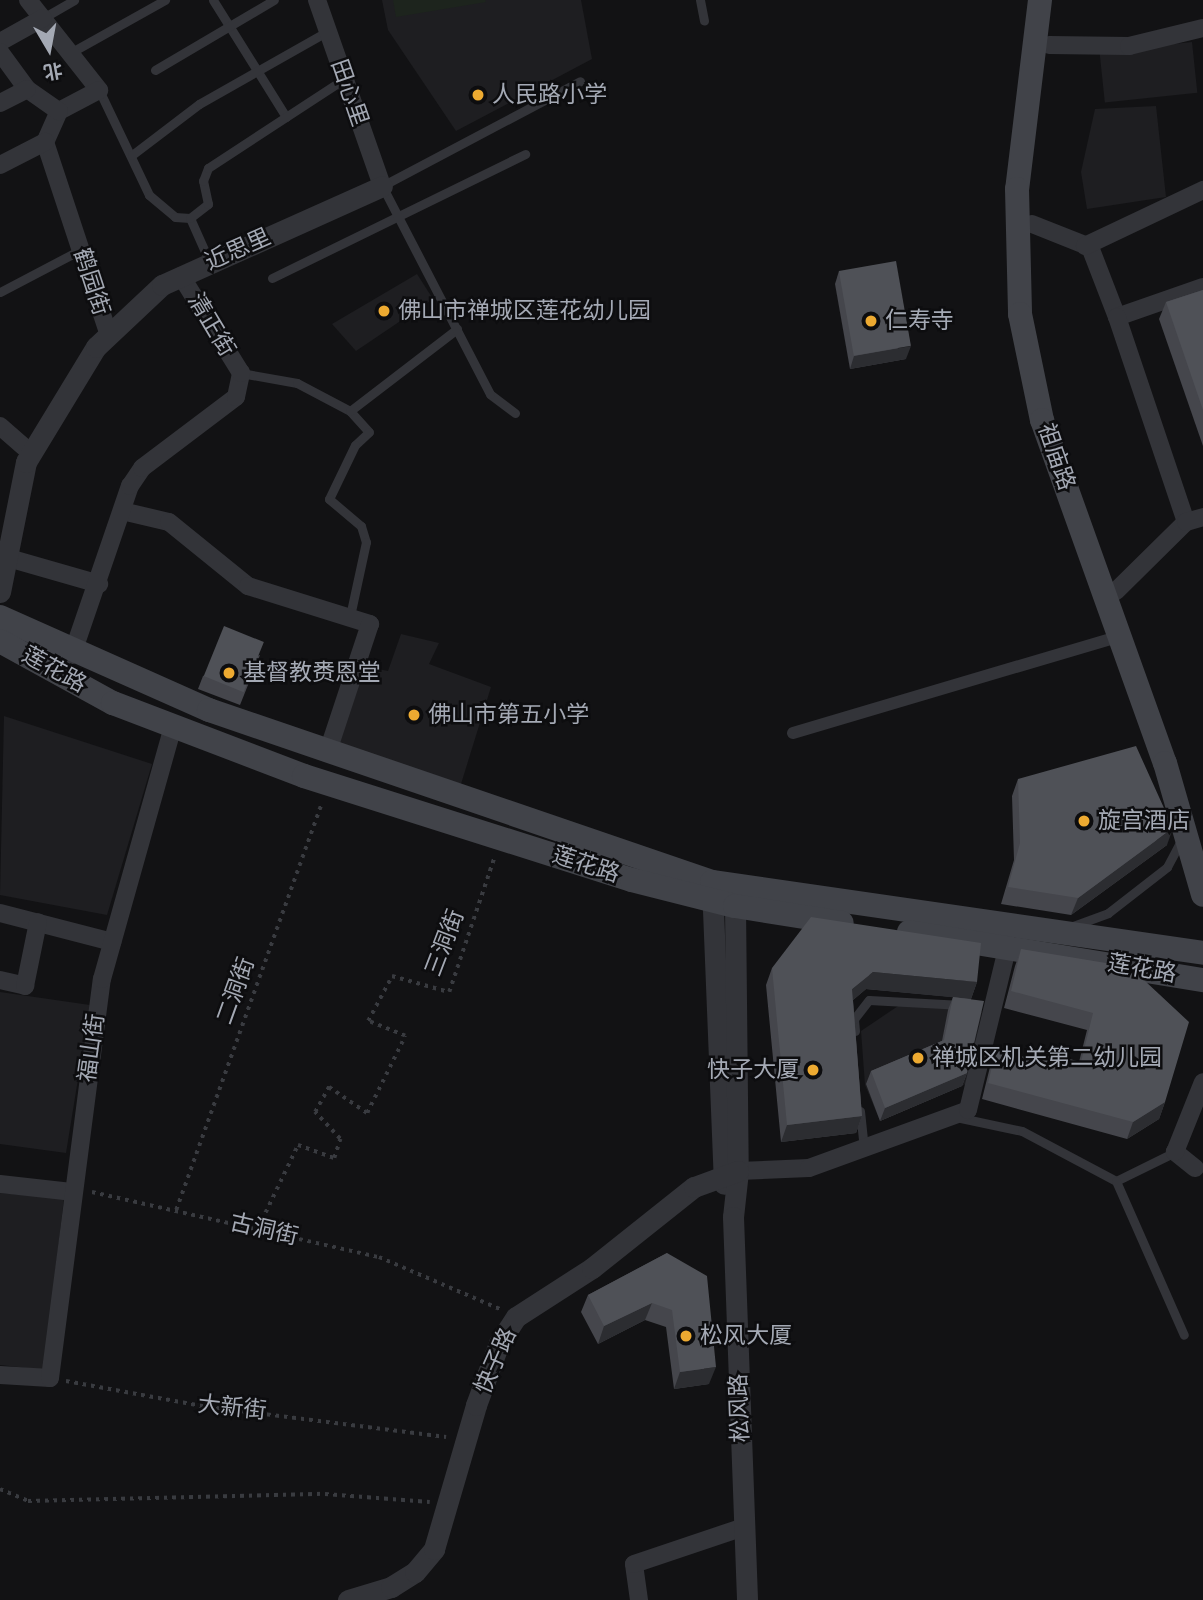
<!DOCTYPE html>
<meta charset="utf-8">
<style>
body{margin:0}
#map{position:relative;width:1203px;height:1600px;overflow:hidden;background:#121214;font-family:"Source Sans 3","Noto Sans SC",sans-serif}
div>[style]{position:absolute}
.built>*{inset:0;background:#1e1e21;transform-origin:0 0}
.green>*{inset:0;background:#1d241d}
.path>*{height:3.5px;margin-top:-1.75px;transform-origin:0;background:repeating-linear-gradient(90deg,#393b40 0 3.5px,transparent 0 8.5px)}
.service>*{height:9px;margin:-4.5px;padding:0 4.5px;transform-origin:4.5px;border-radius:4.5px;background:#333439}
.pedestrian>*{height:12px;margin:-6px;padding:0 6px;transform-origin:6px;border-radius:6px;background:#333439}
.minor>*{height:18px;margin:-9px;padding:0 9px;transform-origin:9px;border-radius:9px;background:#333439}
.tertiary>*{height:21px;margin:-10.5px;padding:0 10.5px;transform-origin:10.5px;border-radius:10.5px;background:#333439}
.secondary>*{height:24px;margin:-12px;padding:0 12px;transform-origin:12px;border-radius:12px;background:#414349}
.wall>*{inset:0;background:#45464c}
.shaded-wall>*{inset:0;background:#2c2d31}
.building>*{inset:0;background:#4f5157;transform-origin:0 0}
.dots>*{width:19px;height:19px;translate:-50% -50%;box-sizing:border-box;border:4px solid #0d0d0f;border-radius:50%}
span{translate:-50% -50%;white-space:nowrap;text-align:center;line-height:1.15;-webkit-text-stroke:5px #0d0d0f;paint-order:stroke}
.street-label{font-size:23px;color:#a4a9b4}
.poi-label{font-size:23px;color:#a4a9b4}
.left{translate:0 -50%;text-align:left}
.right{translate:-100% -50%;text-align:right}
.north{position:absolute;left:14px;top:14px;width:70px;height:70px;-webkit-text-stroke:5px #0d0d0f;paint-order:stroke;rotate:170deg;font-size:19px;font-weight:700;line-height:28px;text-align:center;color:#a4a9b4}
.north::after{content:'';display:block;margin:auto;width:24px;height:32px;background:#a4a9b4;clip-path:polygon(50% 0,100% 100%,50% 72%,0 100%)}
</style>
<div id="map">
<div class="built">
<i style="clip-path:polygon(382px 0,581px 0,592px 59px,456px 131px,388px 30px)"></i>
<i style="left:1192px;top:42px;width:51px;height:93px;rotate:84deg"></i>
<i style="clip-path:polygon(1156px 106px,1166px 197px,1087px 209px,1081px 172px,1095px 109px)"></i>
<i style="clip-path:polygon(417px 274px,433px 299px,356px 351px,332px 324px)"></i>
<i style="clip-path:polygon(401px 634px,439px 643px,429px 664px,491px 687px,461px 784px,338px 743px,359px 665px,388px 671px)"></i>
<i style="clip-path:polygon(4px 716px,152px 764px,107px 915px,0 895px)"></i>
<i style="clip-path:polygon(0 992px,90px 1005px,66px 1153px,0 1144px)"></i>
<i style="clip-path:polygon(901px 1004px,982px 1012px,966px 1084px,880px 1121px,865px 1085px,861px 1031px)"></i>
<i style="clip-path:polygon(0 1193px,64px 1198px,44px 1370px,0 1365px)"></i>
</div>
<div class="green">
<i style="clip-path:polygon(393px 0,485px 0,486px 2px,396px 17px)"></i>
</div>
<div class="path">
<i style="left:92px;top:1192px;width:294px;rotate:12.8deg"></i>
<i style="left:379px;top:1257px;width:132px;rotate:23.3deg"></i>
<i style="left:176px;top:1210px;width:432px;rotate:-70.3deg"></i>
<i style="left:258px;top:1228px;width:92px;rotate:-64.3deg"></i>
<i style="left:298px;top:1145px;width:38px;rotate:20deg"></i>
<i style="left:334px;top:1158px;width:20px;rotate:-72deg"></i>
<i style="left:340px;top:1139px;width:37px;rotate:-133deg"></i>
<i style="left:315px;top:1112px;width:29px;rotate:-61deg"></i>
<i style="left:329px;top:1087px;width:46px;rotate:34.4deg"></i>
<i style="left:367px;top:1113px;width:86px;rotate:-63.7deg"></i>
<i style="left:405px;top:1036px;width:40px;rotate:-158deg"></i>
<i style="left:368px;top:1021px;width:51px;rotate:-61.9deg"></i>
<i style="left:392px;top:976px;width:59px;rotate:15.7deg"></i>
<i style="left:449px;top:992px;width:141px;rotate:-71.4deg"></i>
<i style="left:66px;top:1381px;width:144px;rotate:10.4deg"></i>
<i style="left:208px;top:1407px;width:240px;rotate:7.2deg"></i>
<i style="left:0;top:1489px;width:30px;rotate:23deg"></i>
<i style="left:28px;top:1501px;width:297px;rotate:-1.4deg"></i>
<i style="left:325px;top:1494px;width:105px;rotate:4.4deg"></i>
</div>
<div class="service">
<i style="left:213px;top:0;width:138px;rotate:58deg"></i>
<i style="left:700px;top:0;width:21px;rotate:79deg"></i>
<i style="left:43px;top:18px;width:36px;rotate:-30deg"></i>
<i style="left:70px;top:53px;width:109px;rotate:-29.2deg"></i>
<i style="left:155px;top:70px;width:138px;rotate:-30.5deg"></i>
<i style="left:99px;top:90px;width:116px;rotate:64.5deg"></i>
<i style="left:149px;top:195px;width:34px;rotate:40deg"></i>
<i style="left:175px;top:217px;width:15px;rotate:4deg"></i>
<i style="left:190px;top:218px;width:49px;rotate:66deg"></i>
<i style="left:132px;top:155px;width:84px;rotate:-37.3deg"></i>
<i style="left:199px;top:104px;width:148px;rotate:-29.5deg"></i>
<i style="left:190px;top:218px;width:23px;rotate:-38deg"></i>
<i style="left:208px;top:204px;width:24px;rotate:-102deg"></i>
<i style="left:203px;top:181px;width:14px;rotate:-69deg"></i>
<i style="left:208px;top:168px;width:163px;rotate:-33.2deg"></i>
<i style="left:272px;top:278px;width:282px;rotate:-26.1deg"></i>
<i style="left:0;top:292px;width:90px;rotate:-27.7deg"></i>
<i style="left:241px;top:373px;width:57px;rotate:10.1deg"></i>
<i style="left:297px;top:383px;width:60px;rotate:27.8deg"></i>
<i style="left:350px;top:411px;width:28px;rotate:48deg"></i>
<i style="left:369px;top:432px;width:19px;rotate:137deg"></i>
<i style="left:355px;top:445px;width:60px;rotate:115.7deg"></i>
<i style="left:329px;top:499px;width:42px;rotate:40.2deg"></i>
<i style="left:361px;top:526px;width:17px;rotate:73deg"></i>
<i style="left:366px;top:542px;width:76px;rotate:102.2deg"></i>
<i style="left:350px;top:411px;width:135px;rotate:-37.5deg"></i>
<i style="left:515px;top:413px;width:31px;rotate:-143deg"></i>
<i style="left:490px;top:394px;width:234px;rotate:-117.4deg"></i>
<i style="left:382px;top:186px;width:224px;rotate:-27.9deg"></i>
<i style="left:1073px;top:926px;width:37px;rotate:-20deg"></i>
<i style="left:1108px;top:913px;width:75px;rotate:-37.9deg"></i>
<i style="left:1167px;top:867px;width:27px;rotate:-62deg"></i>
<i style="left:855px;top:1031px;width:12px;rotate:-95deg"></i>
<i style="left:854px;top:1019px;width:24px;rotate:-52deg"></i>
<i style="left:869px;top:1000px;width:93px;rotate:3.1deg"></i>
<i style="left:860px;top:1111px;width:38px;rotate:84deg"></i>
<i style="left:956px;top:1117px;width:67px;rotate:12deg"></i>
<i style="left:1022px;top:1131px;width:106px;rotate:28deg"></i>
<i style="left:1116px;top:1181px;width:66px;rotate:-26.2deg"></i>
<i style="left:1116px;top:1181px;width:168px;rotate:66.2deg"></i>
</div>
<div class="pedestrian">
<i style="left:793px;top:733px;width:341px;rotate:-16.5deg"></i>
</div>
<div class="minor">
<i style="left:28px;top:0;width:115px;rotate:51.7deg"></i>
<i style="left:99px;top:90px;width:45px;rotate:152.3deg"></i>
<i style="left:59px;top:111px;width:34px;rotate:114deg"></i>
<i style="left:45px;top:142px;width:203px;rotate:71.7deg"></i>
<i style="left:317px;top:0;width:197px;rotate:70.7deg"></i>
<i style="left:0;top:42px;width:49px;rotate:-29.2deg"></i>
<i style="left:1049px;top:45px;width:80px;rotate:0.7deg"></i>
<i style="left:1129px;top:46px;width:76px;rotate:-13.7deg"></i>
<i style="left:0;top:52px;width:46px;rotate:53.9deg"></i>
<i style="left:27px;top:89px;width:39px;rotate:35deg"></i>
<i style="left:0;top:103px;width:30px;rotate:-27deg"></i>
<i style="left:0;top:165px;width:51px;rotate:-27.1deg"></i>
<i style="left:1032px;top:224px;width:62px;rotate:21.6deg"></i>
<i style="left:1090px;top:247px;width:75px;rotate:68.9deg"></i>
<i style="left:1117px;top:317px;width:91px;rotate:-19.2deg"></i>
<i style="left:1085px;top:246px;width:131px;rotate:-25.4deg"></i>
<i style="left:1117px;top:317px;width:216px;rotate:71.4deg"></i>
<i style="left:0;top:426px;width:41px;rotate:41.1deg"></i>
<i style="left:122px;top:511px;width:48px;rotate:13.2deg"></i>
<i style="left:169px;top:522px;width:102px;rotate:39deg"></i>
<i style="left:248px;top:586px;width:128px;rotate:17.3deg"></i>
<i style="left:370px;top:624px;width:134px;rotate:108.3deg"></i>
<i style="left:5px;top:557px;width:98px;rotate:16deg"></i>
<i style="left:1116px;top:591px;width:98px;rotate:-44.6deg"></i>
<i style="left:1186px;top:522px;width:18px;rotate:-16deg"></i>
<i style="left:72px;top:655px;width:179px;rotate:-71.1deg"></i>
<i style="left:130px;top:486px;width:22px;rotate:-56deg"></i>
<i style="left:142px;top:468px;width:118px;rotate:-37.1deg"></i>
<i style="left:236px;top:397px;width:25px;rotate:-78deg"></i>
<i style="left:241px;top:373px;width:114px;rotate:-121.7deg"></i>
<i style="left:0;top:913px;width:116px;rotate:14.5deg"></i>
<i style="left:0;top:980px;width:26px;rotate:13deg"></i>
<i style="left:25px;top:986px;width:65px;rotate:-78.5deg"></i>
<i style="left:1195px;top:1168px;width:26px;rotate:-141deg"></i>
<i style="left:1175px;top:1152px;width:75px;rotate:-68.2deg"></i>
<i style="left:738px;top:1171px;width:71px;rotate:-2.4deg"></i>
<i style="left:809px;top:1168px;width:169px;rotate:-20deg"></i>
<i style="left:968px;top:1110px;width:170px;rotate:-76.4deg"></i>
<i style="left:0;top:1184px;width:72px;rotate:6.3deg"></i>
<i style="left:0;top:1375px;width:50px;rotate:3.4deg"></i>
<i style="left:50px;top:1378px;width:402px;rotate:-82.6deg"></i>
<i style="left:102px;top:979px;width:263px;rotate:-74.3deg"></i>
<i style="left:639px;top:1600px;width:36px;rotate:-98deg"></i>
<i style="left:634px;top:1564px;width:116px;rotate:-18.6deg"></i>
</div>
<div class="tertiary">
<i style="left:0;top:592px;width:133px;rotate:-78.7deg"></i>
<i style="left:26px;top:462px;width:135px;rotate:-58.7deg"></i>
<i style="left:96px;top:347px;width:91px;rotate:-43.2deg"></i>
<i style="left:162px;top:285px;width:241px;rotate:-24.2deg"></i>
<i style="left:712px;top:885px;width:299px;rotate:87.7deg"></i>
<i style="left:735px;top:906px;width:265px;rotate:89.4deg"></i>
<i style="left:738px;top:1171px;width:46px;rotate:96.2deg"></i>
<i style="left:733px;top:1217px;width:383px;rotate:87.9deg"></i>
<i style="left:348px;top:1600px;width:45px;rotate:-16.8deg"></i>
<i style="left:391px;top:1587px;width:28px;rotate:-32deg"></i>
<i style="left:415px;top:1572px;width:30px;rotate:-50deg"></i>
<i style="left:434px;top:1549px;width:150px;rotate:-73.7deg"></i>
<i style="left:476px;top:1405px;width:66px;rotate:-69.6deg"></i>
<i style="left:499px;top:1343px;width:31px;rotate:-57deg"></i>
<i style="left:516px;top:1317px;width:90px;rotate:-32.8deg"></i>
<i style="left:592px;top:1268px;width:130px;rotate:-38.5deg"></i>
<i style="left:694px;top:1187px;width:47px;rotate:-20deg"></i>
</div>
<div class="secondary">
<i style="left:1040px;top:0;width:190px;rotate:96.9deg"></i>
<i style="left:1017px;top:189px;width:125px;rotate:88.6deg"></i>
<i style="left:1020px;top:314px;width:108px;rotate:78.3deg"></i>
<i style="left:1042px;top:420px;width:364px;rotate:70.3deg"></i>
<i style="left:1165px;top:763px;width:137px;rotate:73.9deg"></i>
<i style="left:0;top:617px;width:229px;rotate:24deg"></i>
<i style="left:209px;top:710px;width:532px;rotate:18.88deg"></i>
<i style="left:712px;top:882px;width:496px;rotate:8.2deg"></i>
<i style="left:0;top:641px;width:129px;rotate:28.8deg"></i>
<i style="left:113px;top:703px;width:204px;rotate:20.9deg"></i>
<i style="left:304px;top:776px;width:344px;rotate:17.6deg"></i>
<i style="left:632px;top:880px;width:106px;rotate:14.2deg"></i>
<i style="left:735px;top:906px;width:108px;rotate:9deg"></i>
<i style="left:909px;top:932px;width:298px;rotate:9.3deg"></i>
</div>
<div class="wall">
<i style="clip-path:polygon(839px 271px,906px 359px,850px 369px,835px 284px)"></i>
<i style="clip-path:polygon(1203px 290px,1203px 446px,1159px 319px,1166px 302px)"></i>
<i style="clip-path:polygon(260px 655px,240px 705px,198px 689px,203px 676px)"></i>
<i style="clip-path:polygon(1018px 779px,1167px 845px,1071px 915px,1001px 904px,1014px 860px,1012px 796px)"></i>
<i style="clip-path:polygon(1021px 949px,1130px 967px,1165px 1102px,1159px 1119px,1127px 1139px,982px 1099px,990px 1067px,996px 1050px,1032px 1059px,1035px 1050px,1079px 1062px,1087px 1030px,1004px 1008px,1015px 966px)"></i>
<i style="clip-path:polygon(772px 968px,977px 982px,971px 999px,967px 1073px,962px 1086px,880px 1121px,866px 1084px,871px 1071px,942px 1041px,948px 1010px,953px 997px,866px 989px,853px 1000px,862px 1116px,856px 1133px,781px 1142px,766px 985px)"></i>
<i style="clip-path:polygon(667px 1253px,709px 1384px,674px 1389px,666px 1327px,645px 1320px,598px 1344px,581px 1312px,588px 1295px)"></i>
</div>
<div class="shaded-wall">
<i style="clip-path:polygon(911px 346px,906px 359px,850px 369px,854px 356px)"></i>
<i style="clip-path:polygon(1173px 828px,1167px 845px,1071px 915px,1078px 898px)"></i>
<i style="clip-path:polygon(873px 972px,977px 982px,971px 999px,866px 989px,846px 1006px,852px 989px)"></i>
<i style="clip-path:polygon(967px 1073px,962px 1086px,880px 1121px,885px 1108px)"></i>
<i style="clip-path:polygon(1165px 1102px,1159px 1119px,1127px 1139px,1133px 1122px)"></i>
<i style="clip-path:polygon(862px 1116px,856px 1133px,781px 1142px,787px 1125px)"></i>
<i style="clip-path:polygon(652px 1303px,645px 1320px,598px 1344px,604px 1326px)"></i>
<i style="clip-path:polygon(716px 1367px,709px 1384px,674px 1389px,680px 1372px)"></i>
</div>
<div class="building">
<i style="left:896px;top:261px;width:86px;height:58px;rotate:80deg"></i>
<i style="clip-path:polygon(1203px 290px,1203px 410px,1166px 302px)"></i>
<i style="left:224px;top:626px;width:43px;height:54px;rotate:22deg"></i>
<i style="clip-path:polygon(1136px 746px,1173px 828px,1078px 898px,1008px 887px,1020px 843px,1018px 779px)"></i>
<i style="clip-path:polygon(811px 917px,981px 943px,977px 982px,873px 972px,852px 989px,862px 1116px,787px 1125px,772px 968px)"></i>
<i style="clip-path:polygon(1021px 949px,1130px 967px,1189px 1022px,1165px 1102px,1133px 1122px,988px 1083px,996px 1050px,1033px 1059px,1035px 1050px,1081px 1062px,1093px 1013px,1011px 991px)"></i>
<i style="clip-path:polygon(953px 997px,984px 1001px,967px 1073px,885px 1108px,871px 1071px,944px 1040px)"></i>
<i style="clip-path:polygon(667px 1253px,707px 1276px,716px 1367px,680px 1372px,672px 1310px,652px 1303px,604px 1326px,588px 1295px)"></i>
</div>
<div class="dots">
<i style="left:478px;top:95px;background:#edaa31"></i>
<i style="left:384px;top:311px;background:#edaa31"></i>
<i style="left:871px;top:321px;background:#edaa31"></i>
<i style="left:229px;top:673px;background:#edaa31"></i>
<i style="left:414px;top:715px;background:#edaa31"></i>
<i style="left:1084px;top:821px;background:#edaa31"></i>
<i style="left:918px;top:1058px;background:#edaa31"></i>
<i style="left:813px;top:1070px;background:#edaa31"></i>
<i style="left:686px;top:1336px;background:#edaa31"></i>
</div>
<div class="street-label">
<span style="left:349px;top:93px;rotate:71deg">田心里</span>
<span style="left:238px;top:250px;rotate:-24deg">近思里</span>
<span style="left:91px;top:282px;rotate:72deg">鹤园街</span>
<span style="left:211px;top:325px;rotate:59deg">清正街</span>
<span style="left:1056px;top:457px;rotate:71deg">祖庙路</span>
<span style="left:54px;top:670px;rotate:29deg">莲花路</span>
<span style="left:586px;top:865px;rotate:18deg">莲花路</span>
<span style="left:445px;top:943px;rotate:-69deg">三洞街</span>
<span style="left:1142px;top:969px;rotate:10deg">莲花路</span>
<span style="left:236px;top:991px;rotate:-70deg">二洞街</span>
<span style="left:92px;top:1048px;rotate:-82deg">福山街</span>
<span style="left:264px;top:1230px;rotate:13deg">古洞街</span>
<span style="left:496px;top:1361px;rotate:-66deg">快子路</span>
<span style="left:232px;top:1408px;rotate:6deg">大新街</span>
<span style="left:740px;top:1408px;rotate:-92deg">松风路</span>
</div>
<div class="poi-label">
<span class="left" style="left:492px;top:95px">人民路小学</span>
<span class="left" style="left:398px;top:311px">佛山市禅城区莲花幼儿园</span>
<span class="left" style="left:885px;top:321px">仁寿寺</span>
<span class="left" style="left:243px;top:673px">基督教赉恩堂</span>
<span class="left" style="left:428px;top:715px">佛山市第五小学</span>
<span class="left" style="left:1098px;top:821px">旋宫酒店</span>
<span class="left" style="left:932px;top:1058px">禅城区机关第二幼儿园</span>
<span class="right" style="left:799px;top:1070px">快子大厦</span>
<span class="left" style="left:700px;top:1336px">松风大厦</span>
</div>
<div class="north">北</div>
</div>
